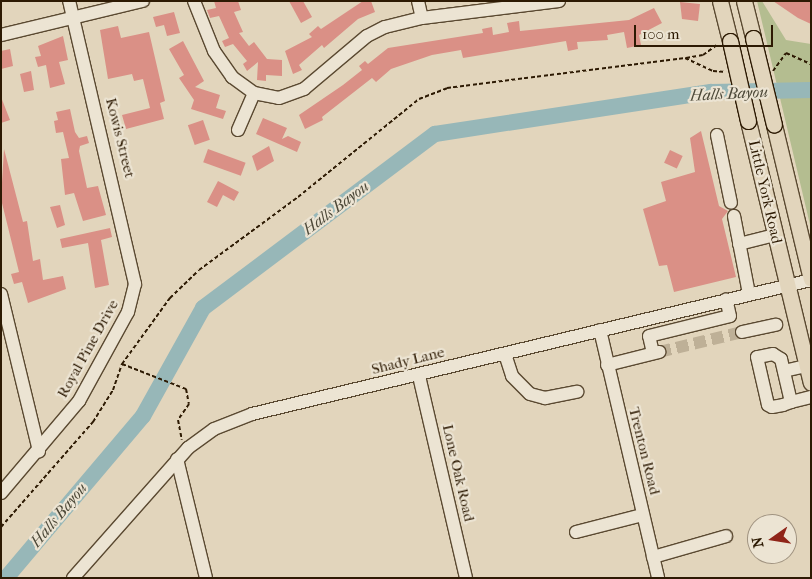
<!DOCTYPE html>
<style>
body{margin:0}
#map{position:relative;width:812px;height:579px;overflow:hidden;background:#e2d5bc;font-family:"IM FELL French Canon",serif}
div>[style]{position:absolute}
.green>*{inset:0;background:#b4bd90}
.river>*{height:16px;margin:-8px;padding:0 8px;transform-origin:8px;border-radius:8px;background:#97b7b8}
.building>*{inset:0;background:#da9086;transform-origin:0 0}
.minor-tunnel>*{height:12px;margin-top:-6px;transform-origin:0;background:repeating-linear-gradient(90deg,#beb097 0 12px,transparent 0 18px)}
.path>*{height:2px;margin-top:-1px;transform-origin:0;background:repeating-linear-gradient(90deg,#2d1a03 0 4px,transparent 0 6.5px)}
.roads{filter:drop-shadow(1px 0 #5a4931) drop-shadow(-1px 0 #5a4931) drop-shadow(0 1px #5a4931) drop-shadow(0 -1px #5a4931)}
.minor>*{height:12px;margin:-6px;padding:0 6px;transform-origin:6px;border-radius:6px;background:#ece4d3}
.major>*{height:15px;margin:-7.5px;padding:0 7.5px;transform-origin:7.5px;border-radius:7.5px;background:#e2d5bc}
.bridges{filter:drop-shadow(1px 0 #2d1a03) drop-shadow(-1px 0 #2d1a03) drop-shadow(0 1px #2d1a03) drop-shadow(0 -1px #2d1a03)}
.major-bridge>*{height:15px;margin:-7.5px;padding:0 7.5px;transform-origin:7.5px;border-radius:7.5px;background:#e2d5bc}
span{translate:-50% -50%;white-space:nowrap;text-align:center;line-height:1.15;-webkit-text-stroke:4.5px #ece4d3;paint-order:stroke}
.street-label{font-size:15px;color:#2d1a03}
.water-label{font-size:16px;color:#4d4939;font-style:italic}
.frame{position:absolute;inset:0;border:2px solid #2d1a03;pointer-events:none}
.north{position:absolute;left:747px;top:514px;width:50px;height:50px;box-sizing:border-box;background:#ece4d3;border:1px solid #a09380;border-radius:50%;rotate:257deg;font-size:14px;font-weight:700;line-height:20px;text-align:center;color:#2d1a03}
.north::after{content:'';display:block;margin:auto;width:18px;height:22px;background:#8f2418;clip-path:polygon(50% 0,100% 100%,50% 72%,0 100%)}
.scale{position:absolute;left:634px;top:25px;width:139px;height:22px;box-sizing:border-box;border:2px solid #2d1a03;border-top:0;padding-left:6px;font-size:15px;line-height:18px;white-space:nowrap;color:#2d1a03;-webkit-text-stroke:4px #ece4d3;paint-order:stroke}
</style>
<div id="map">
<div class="green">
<i style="clip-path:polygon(757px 1px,762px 1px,786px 40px,811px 44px,811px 229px)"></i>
</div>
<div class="river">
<i style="left:6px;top:578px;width:212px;rotate:-49.8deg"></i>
<i style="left:143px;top:416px;width:124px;rotate:-60.9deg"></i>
<i style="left:203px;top:308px;width:290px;rotate:-36.9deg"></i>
<i style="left:435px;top:134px;width:279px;rotate:-8.7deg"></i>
<i style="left:711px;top:92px;width:100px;rotate:-1.1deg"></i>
</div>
<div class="building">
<i style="clip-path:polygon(214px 1px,238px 1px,241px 10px,234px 12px,243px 32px,239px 33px,249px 46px,254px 42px,267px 59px,282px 60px,282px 76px,266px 75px,266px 81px,257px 80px,258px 62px,247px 71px,243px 64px,247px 61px,233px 44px,225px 47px,222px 41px,229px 38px,219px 16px,210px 18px,207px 10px,216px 8px)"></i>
<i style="clip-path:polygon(289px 1px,303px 1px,312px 17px,301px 23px)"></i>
<i style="clip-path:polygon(363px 1px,371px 1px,375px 12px,358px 19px,324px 48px,322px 45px,299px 65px,302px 70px,293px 74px,285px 51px,312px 37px,309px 34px,318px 26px,321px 29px)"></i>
<i style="clip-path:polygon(773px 1px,811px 1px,811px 24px,798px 18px)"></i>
<i style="clip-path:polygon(680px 2px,700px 4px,698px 21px,682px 19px)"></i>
<i style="clip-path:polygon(654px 8px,662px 23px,639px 35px,641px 45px,627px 48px,624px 32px,607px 35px,608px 40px,577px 42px,578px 49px,568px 51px,566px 41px,463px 58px,461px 50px,432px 55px,391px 69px,376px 82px,372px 78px,322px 117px,323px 120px,305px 129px,299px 115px,343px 85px,362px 70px,359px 66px,365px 61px,368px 64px,388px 48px,483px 33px,482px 29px,492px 27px,493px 35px,509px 32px,507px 23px,519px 21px,520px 31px,629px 20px)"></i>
<i style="clip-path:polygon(174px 12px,180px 33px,167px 36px,164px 25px,156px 27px,153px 17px)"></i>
<i style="clip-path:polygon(118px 26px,121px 38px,149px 32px,165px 101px,160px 103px,164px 119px,126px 129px,122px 115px,150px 108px,143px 79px,134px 81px,132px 74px,108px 79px,100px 30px)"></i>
<i style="clip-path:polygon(63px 36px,68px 60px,59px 62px,65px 84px,50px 88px,46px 65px,38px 67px,35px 57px,41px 56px,38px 46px)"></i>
<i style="clip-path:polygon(183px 41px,204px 81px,195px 87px,220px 95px,216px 108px,226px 111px,223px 119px,191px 109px,194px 100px,179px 78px,184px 75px,169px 49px)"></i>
<i style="clip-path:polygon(10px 49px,13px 66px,1px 69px,1px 51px)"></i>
<i style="clip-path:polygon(31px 71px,34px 90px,24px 92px,20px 74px)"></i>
<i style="clip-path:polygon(1px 97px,10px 120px,1px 123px)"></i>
<i style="clip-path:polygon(70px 109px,75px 132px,79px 138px,87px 136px,89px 143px,80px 146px,79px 151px,87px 188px,98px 186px,106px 215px,83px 221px,74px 193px,65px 195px,61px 159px,69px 158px,63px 132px,56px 133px,54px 121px,58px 120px,56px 112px)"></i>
<i style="clip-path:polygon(263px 118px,287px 128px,282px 139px,288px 136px,301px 142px,297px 152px,256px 134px)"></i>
<i style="left:203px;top:120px;width:21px;height:16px;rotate:71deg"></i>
<i style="clip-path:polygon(701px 131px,719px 206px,728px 211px,722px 219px,736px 277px,674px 292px,667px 265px,659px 266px,643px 209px,666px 201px,661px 182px,695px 172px,690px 138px)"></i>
<i style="clip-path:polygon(269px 146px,274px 161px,257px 171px,252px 156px)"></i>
<i style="clip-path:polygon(4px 149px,23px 222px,27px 221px,33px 261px,40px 259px,43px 280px,63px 276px,66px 289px,28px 303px,22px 282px,14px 284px,11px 274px,19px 272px,1px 199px)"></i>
<i style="left:208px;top:149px;width:40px;height:14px;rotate:20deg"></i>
<i style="left:670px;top:150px;width:14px;height:14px;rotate:25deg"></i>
<i style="clip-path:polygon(218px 181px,239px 192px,234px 201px,223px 195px,217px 207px,207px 202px)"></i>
<i style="clip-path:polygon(60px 205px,65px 225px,57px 228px,50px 207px)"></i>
<i style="clip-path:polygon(110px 228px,112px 237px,101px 240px,109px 285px,95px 288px,88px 243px,62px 248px,60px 239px)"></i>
</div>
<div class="minor-tunnel">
<i style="left:659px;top:352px;width:85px;rotate:-13.5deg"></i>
</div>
<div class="path">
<i style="left:686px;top:58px;width:17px;rotate:-10deg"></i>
<i style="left:703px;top:55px;width:19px;rotate:-36deg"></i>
<i style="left:773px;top:71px;width:22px;rotate:-54deg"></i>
<i style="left:786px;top:53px;width:27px;rotate:24deg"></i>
<i style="left:122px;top:364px;width:69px;rotate:21.3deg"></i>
<i style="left:186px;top:389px;width:15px;rotate:79deg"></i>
<i style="left:189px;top:404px;width:19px;rotate:125deg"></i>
<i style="left:178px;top:420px;width:20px;rotate:79deg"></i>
<i style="left:1px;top:527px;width:140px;rotate:-48.8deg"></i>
<i style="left:93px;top:422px;width:38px;rotate:-58deg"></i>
<i style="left:113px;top:390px;width:28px;rotate:-71deg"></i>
<i style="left:122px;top:364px;width:82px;rotate:-54deg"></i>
<i style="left:170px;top:298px;width:40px;rotate:-44deg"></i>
<i style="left:199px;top:270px;width:123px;rotate:-36.4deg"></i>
<i style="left:298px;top:197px;width:156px;rotate:-39deg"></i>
<i style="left:419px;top:99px;width:30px;rotate:-21deg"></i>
<i style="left:447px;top:88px;width:240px;rotate:-7.2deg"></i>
<i style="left:685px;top:58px;width:31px;rotate:25deg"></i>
<i style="left:713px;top:71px;width:13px;rotate:4deg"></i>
</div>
<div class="roads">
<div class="minor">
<i style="left:194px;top:1px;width:54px;rotate:68.2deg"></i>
<i style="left:214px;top:51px;width:32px;rotate:55deg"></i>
<i style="left:232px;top:77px;width:27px;rotate:36deg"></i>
<i style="left:254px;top:93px;width:25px;rotate:11deg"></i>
<i style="left:279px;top:98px;width:27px;rotate:-20deg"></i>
<i style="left:304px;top:89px;width:82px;rotate:-40.1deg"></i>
<i style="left:367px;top:36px;width:20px;rotate:-27deg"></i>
<i style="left:385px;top:27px;width:38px;rotate:-14deg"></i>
<i style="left:422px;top:18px;width:138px;rotate:-7.1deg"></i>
<i style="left:418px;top:1px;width:17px;rotate:77deg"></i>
<i style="left:1px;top:35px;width:146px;rotate:-13.5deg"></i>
<i style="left:238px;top:130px;width:40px;rotate:-66.6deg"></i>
<i style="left:717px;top:135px;width:69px;rotate:78.4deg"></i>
<i style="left:734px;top:216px;width:79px;rotate:79.1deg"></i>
<i style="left:739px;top:244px;width:37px;rotate:-14deg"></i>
<i style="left:1px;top:294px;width:162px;rotate:76.4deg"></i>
<i style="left:600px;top:330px;width:255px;rotate:76.8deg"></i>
<i style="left:742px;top:332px;width:35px;rotate:-12deg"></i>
<i style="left:653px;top:353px;width:17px;rotate:-103deg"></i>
<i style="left:649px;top:336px;width:83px;rotate:-13.9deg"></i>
<i style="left:730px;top:316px;width:17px;rotate:-103deg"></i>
<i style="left:505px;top:354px;width:23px;rotate:72deg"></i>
<i style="left:512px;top:376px;width:25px;rotate:45deg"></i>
<i style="left:530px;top:394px;width:16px;rotate:15deg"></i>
<i style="left:545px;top:398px;width:33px;rotate:-11deg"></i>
<i style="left:607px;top:365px;width:54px;rotate:-14deg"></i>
<i style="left:784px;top:371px;width:23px;rotate:-13deg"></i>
<i style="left:419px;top:376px;width:207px;rotate:76.9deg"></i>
<i style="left:791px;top:402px;width:44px;rotate:-103.1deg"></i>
<i style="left:781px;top:359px;width:9px;rotate:-148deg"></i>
<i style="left:773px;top:354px;width:16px;rotate:169deg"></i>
<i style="left:757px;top:357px;width:49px;rotate:77.1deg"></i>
<i style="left:768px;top:405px;width:4px;rotate:27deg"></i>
<i style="left:772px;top:407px;width:11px;rotate:-10deg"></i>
<i style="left:783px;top:405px;width:9px;rotate:-21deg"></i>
<i style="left:791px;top:402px;width:21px;rotate:-14deg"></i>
<i style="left:177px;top:459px;width:122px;rotate:76.3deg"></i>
<i style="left:1px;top:493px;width:121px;rotate:-49.7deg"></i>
<i style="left:79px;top:401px;width:102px;rotate:-61.2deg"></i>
<i style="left:128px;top:312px;width:29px;rotate:-76deg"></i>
<i style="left:135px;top:284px;width:291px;rotate:-103.1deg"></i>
<i style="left:576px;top:532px;width:68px;rotate:-14.4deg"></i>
<i style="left:653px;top:557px;width:76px;rotate:-16deg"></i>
<i style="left:73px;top:578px;width:174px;rotate:-48.5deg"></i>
<i style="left:188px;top:448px;width:32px;rotate:-36deg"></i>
<i style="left:214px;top:429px;width:41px;rotate:-21.5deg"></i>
<i style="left:252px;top:414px;width:575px;rotate:-13.48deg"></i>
</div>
<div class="major">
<i style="left:720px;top:1px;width:41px;rotate:76deg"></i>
<i style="left:744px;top:1px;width:38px;rotate:76deg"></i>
<i style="left:748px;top:121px;width:269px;rotate:76.5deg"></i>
<i style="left:774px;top:125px;width:158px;rotate:76.5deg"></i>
</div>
</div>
<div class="bridges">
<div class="major-bridge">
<i style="left:753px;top:38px;width:89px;rotate:76.4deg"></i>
<i style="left:730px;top:41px;width:82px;rotate:77.3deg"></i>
</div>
</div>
<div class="street-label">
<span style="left:120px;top:138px;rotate:76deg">Kowis Street</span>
<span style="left:765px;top:192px;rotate:77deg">Little York Road</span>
<span style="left:88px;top:349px;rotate:-61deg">Royal Pine Drive</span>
<span style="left:408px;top:361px;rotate:-14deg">Shady Lane</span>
<span style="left:644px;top:451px;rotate:76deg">Trenton Road</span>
<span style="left:458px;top:473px;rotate:77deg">Lone Oak Road</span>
</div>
<div class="water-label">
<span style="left:729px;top:94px;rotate:-3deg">Halls Bayou</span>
<span style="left:336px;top:208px;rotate:-37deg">Halls Bayou</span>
<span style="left:59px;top:515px;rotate:-50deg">Halls Bayou</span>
</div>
<div class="frame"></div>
<div class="north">N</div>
<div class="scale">100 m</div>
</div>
